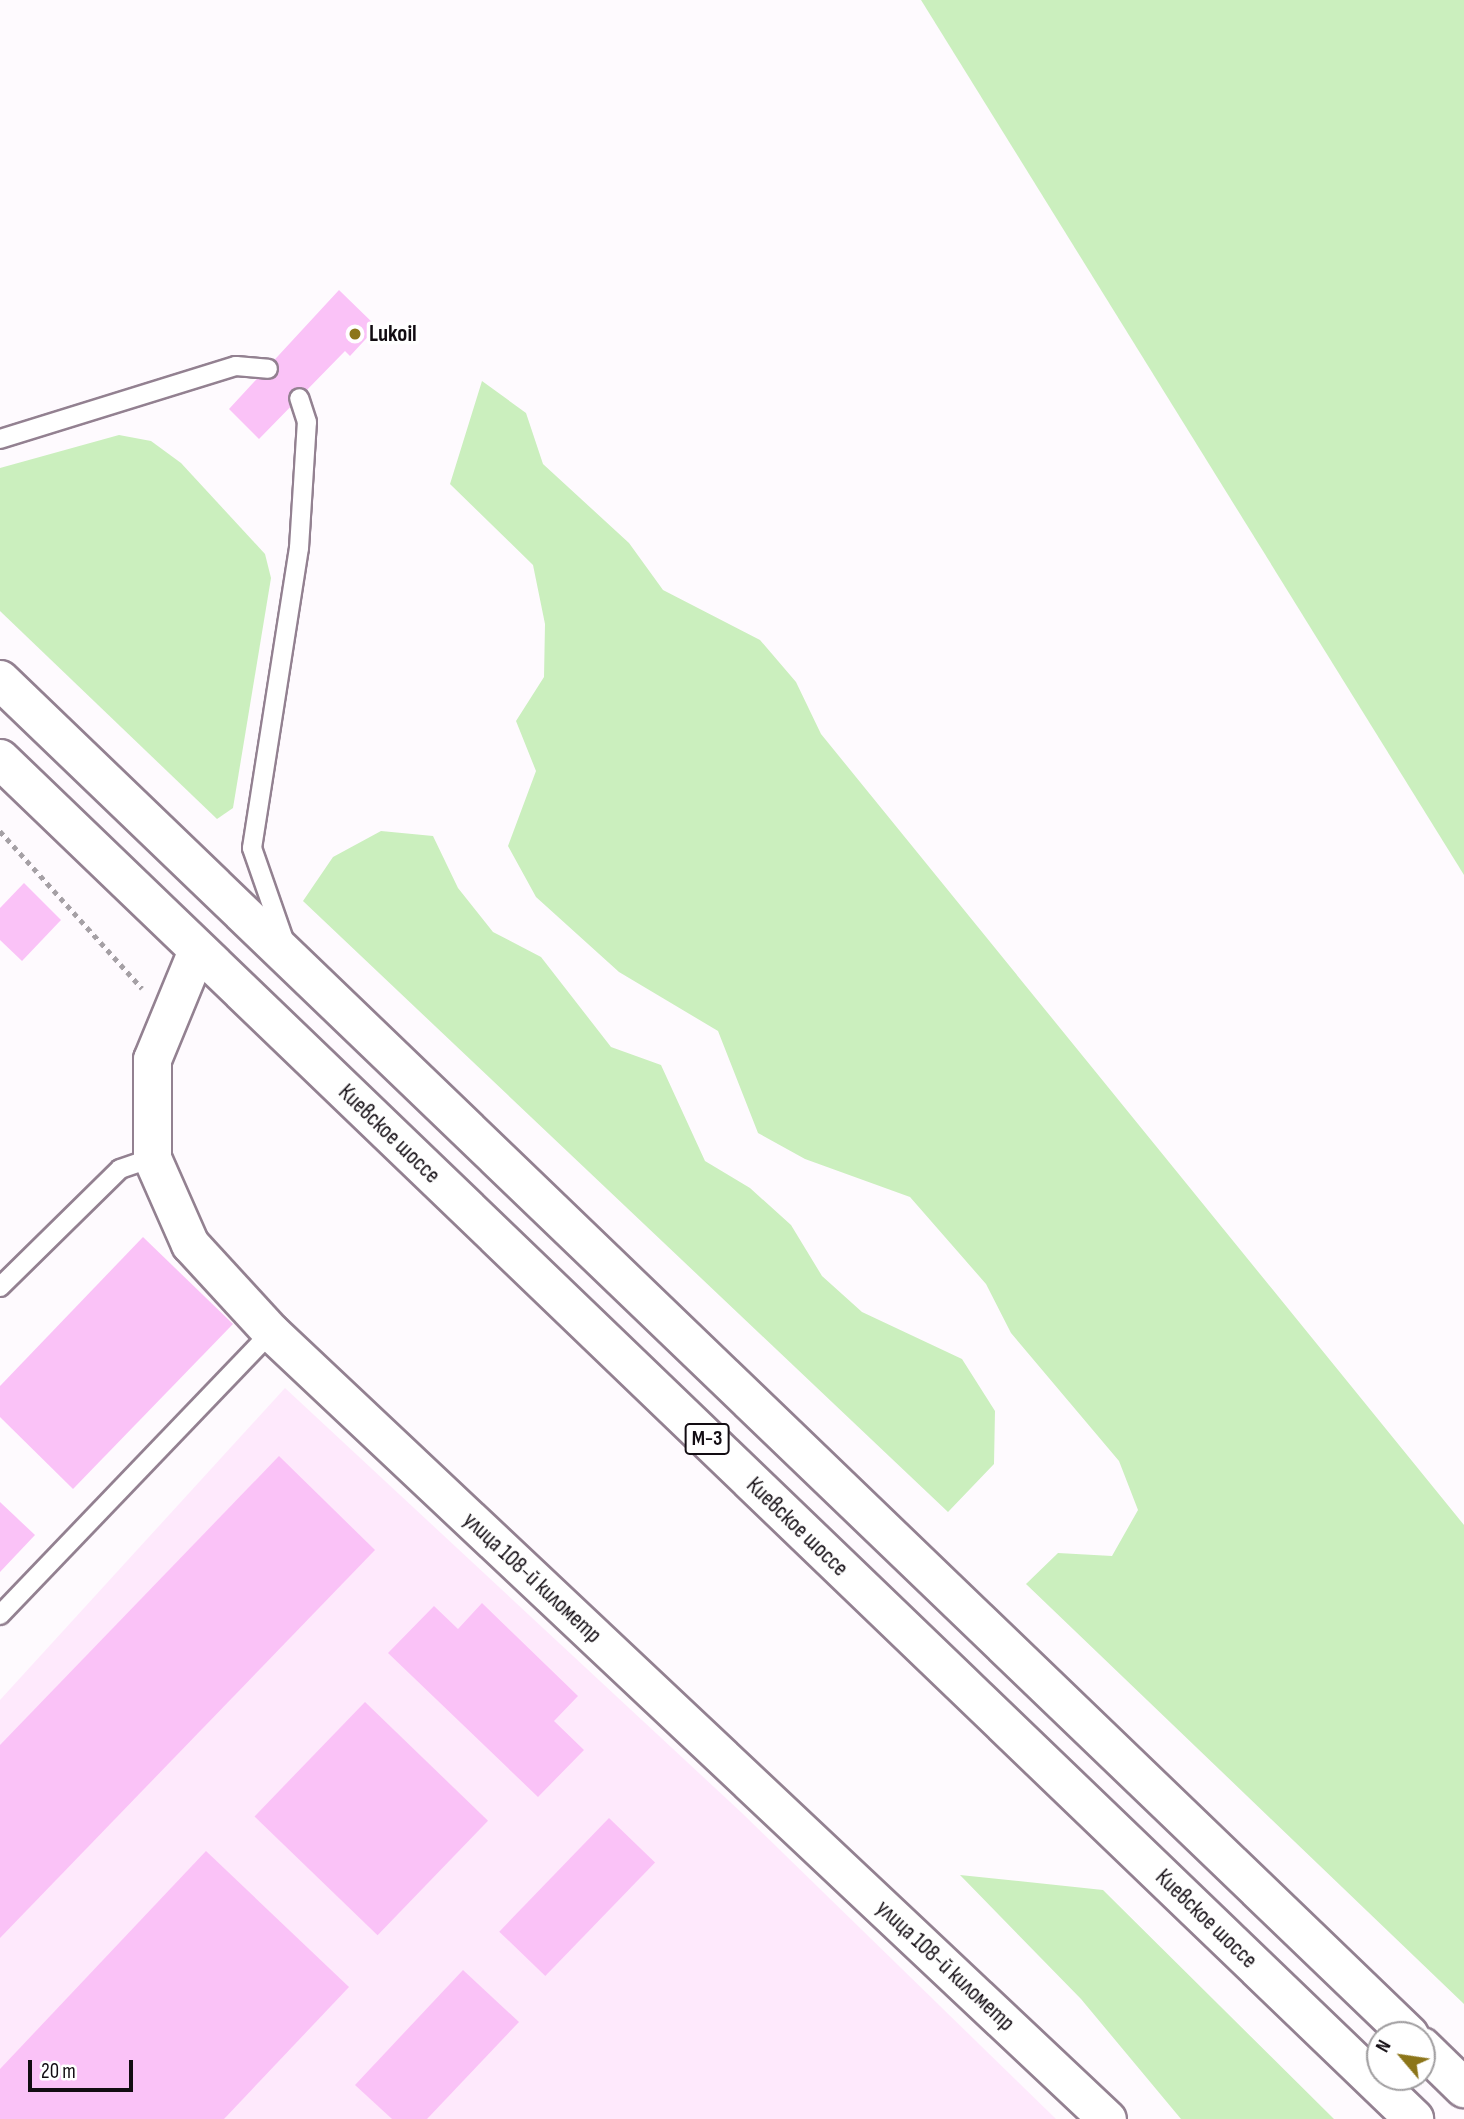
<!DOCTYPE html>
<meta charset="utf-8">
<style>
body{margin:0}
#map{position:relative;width:1464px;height:2119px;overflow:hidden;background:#fefafe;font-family:"Sofia Sans Condensed",sans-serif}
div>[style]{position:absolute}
.built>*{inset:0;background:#fee9fc}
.green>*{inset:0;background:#cbefbe}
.building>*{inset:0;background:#fac2f7;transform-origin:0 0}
.path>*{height:4.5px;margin-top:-2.25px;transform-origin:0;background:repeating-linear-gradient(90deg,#a5a0a5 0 5px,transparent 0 10px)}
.roads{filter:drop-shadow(2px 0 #938191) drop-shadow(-2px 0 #938191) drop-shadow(0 2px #938191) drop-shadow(0 -2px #938191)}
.service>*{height:18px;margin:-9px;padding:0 9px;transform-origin:9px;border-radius:9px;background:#fff}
.minor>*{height:37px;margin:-18.5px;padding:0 18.5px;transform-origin:18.5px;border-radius:18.5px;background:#fff}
.trunk>*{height:38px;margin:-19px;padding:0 19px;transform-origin:19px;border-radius:19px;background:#fff}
.dots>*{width:19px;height:19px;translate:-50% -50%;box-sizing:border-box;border:4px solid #fff;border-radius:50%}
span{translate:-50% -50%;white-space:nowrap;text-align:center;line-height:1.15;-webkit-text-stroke:7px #fff;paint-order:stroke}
.shield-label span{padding:2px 5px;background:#fff;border:2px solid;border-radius:5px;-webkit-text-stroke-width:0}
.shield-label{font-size:21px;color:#120c12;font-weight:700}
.poi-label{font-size:23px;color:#120c12;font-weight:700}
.left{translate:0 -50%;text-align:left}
.street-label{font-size:23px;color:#120c12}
.north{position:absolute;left:1366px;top:2021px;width:70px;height:70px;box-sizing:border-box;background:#fff;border:2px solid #a09ea0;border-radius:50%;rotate:299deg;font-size:19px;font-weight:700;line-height:28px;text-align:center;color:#120c12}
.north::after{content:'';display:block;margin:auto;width:24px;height:32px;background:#8c7519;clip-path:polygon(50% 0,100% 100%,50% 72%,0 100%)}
.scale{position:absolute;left:28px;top:2060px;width:105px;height:32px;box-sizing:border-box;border:4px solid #120c12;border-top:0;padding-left:9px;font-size:21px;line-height:24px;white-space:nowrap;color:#120c12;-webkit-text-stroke:5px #fff;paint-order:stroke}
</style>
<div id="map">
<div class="built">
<i style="clip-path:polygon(285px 1388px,743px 1814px,1056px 2119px,0 2119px,0 1700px)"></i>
</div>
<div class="green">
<i style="clip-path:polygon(921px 0,1464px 0,1464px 875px)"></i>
<i style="clip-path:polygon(482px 381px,526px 413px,543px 464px,629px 543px,663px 590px,760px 640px,796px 682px,821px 734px,1464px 1525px,1464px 2004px,1026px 1584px,1058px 1553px,1112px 1556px,1138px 1510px,1119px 1461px,1011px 1333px,986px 1284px,910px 1197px,805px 1159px,758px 1133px,718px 1031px,619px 972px,536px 897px,508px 846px,536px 771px,516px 721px,544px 677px,545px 624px,533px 565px,450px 484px)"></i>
<i style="clip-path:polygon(119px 435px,151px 441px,181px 463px,265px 554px,271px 578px,233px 808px,217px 819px,0 611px,0 468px)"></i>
<i style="clip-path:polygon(381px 831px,433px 836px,458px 888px,493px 932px,541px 957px,611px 1047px,661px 1065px,705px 1161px,750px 1188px,791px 1225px,822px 1276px,862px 1312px,962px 1359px,995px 1411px,994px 1464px,948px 1512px,303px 901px,333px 857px)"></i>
<i style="clip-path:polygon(960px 1875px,1103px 1890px,1334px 2119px,1181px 2119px,1081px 1999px)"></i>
</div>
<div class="building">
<i style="clip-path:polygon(339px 290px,377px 327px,350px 356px,345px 351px,259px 439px,229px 409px)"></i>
<i style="clip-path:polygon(24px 883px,61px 920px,22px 961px,0 940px,0 908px)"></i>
<i style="clip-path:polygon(143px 1237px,233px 1324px,73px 1489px,0 1417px,0 1386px)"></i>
<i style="clip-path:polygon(279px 1456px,375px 1550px,0 1938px,0 1745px)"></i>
<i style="clip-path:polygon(0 1502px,35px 1535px,0 1572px)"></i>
<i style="clip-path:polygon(482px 1603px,578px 1696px,554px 1721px,584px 1750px,538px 1797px,388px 1653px,434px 1606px,458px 1629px)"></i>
<i style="left:365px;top:1702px;width:171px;height:159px;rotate:44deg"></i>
<i style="left:609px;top:1818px;width:64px;height:158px;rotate:44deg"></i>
<i style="clip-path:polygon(206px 1851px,349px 1987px,224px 2119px,0 2119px,0 2069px)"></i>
<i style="clip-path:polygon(463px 1970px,519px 2022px,427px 2119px,392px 2119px,355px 2085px)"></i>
</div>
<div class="path">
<i style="left:0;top:831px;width:212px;rotate:47.9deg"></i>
</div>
<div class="roads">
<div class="service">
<i style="left:0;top:439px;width:247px;rotate:-17.2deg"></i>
<i style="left:236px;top:366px;width:32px;rotate:5deg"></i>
<i style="left:283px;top:937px;width:94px;rotate:-109.2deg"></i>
<i style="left:252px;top:848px;width:304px;rotate:-81.1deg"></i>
<i style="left:299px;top:548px;width:126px;rotate:-86.4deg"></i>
<i style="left:307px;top:422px;width:25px;rotate:-108deg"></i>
<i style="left:0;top:1287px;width:168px;rotate:-44.5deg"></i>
<i style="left:120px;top:1169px;width:34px;rotate:-19deg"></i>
<i style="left:0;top:1615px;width:392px;rotate:-46.2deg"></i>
</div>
<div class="minor">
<i style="left:197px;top:950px;width:118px;rotate:112.4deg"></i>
<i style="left:152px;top:1059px;width:99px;rotate:90deg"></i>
<i style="left:152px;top:1158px;width:94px;rotate:66.2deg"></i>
<i style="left:190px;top:1244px;width:120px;rotate:47.4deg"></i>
<i style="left:271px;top:1332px;width:1148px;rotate:43.27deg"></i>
</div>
<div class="trunk">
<i style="left:0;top:680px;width:1955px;rotate:43.88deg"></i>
<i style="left:0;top:759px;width:1962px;rotate:43.88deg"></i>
<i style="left:1422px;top:2047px;width:59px;rotate:44.3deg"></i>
</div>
</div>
<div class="dots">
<i style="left:355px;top:334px;background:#8c7519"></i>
</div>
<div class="shield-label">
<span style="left:707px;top:1439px">М-3</span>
</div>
<div class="poi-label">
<span class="left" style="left:369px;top:334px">Lukoil</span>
</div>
<div class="street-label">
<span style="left:389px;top:1134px;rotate:44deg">Киевское шоссе</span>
<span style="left:797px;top:1527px;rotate:44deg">Киевское шоссе</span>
<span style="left:532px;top:1578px;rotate:43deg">улица 108-й километр</span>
<span style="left:1206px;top:1919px;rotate:44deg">Киевское шоссе</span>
<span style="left:945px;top:1966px;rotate:43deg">улица 108-й километр</span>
</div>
<div class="north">N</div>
<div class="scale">20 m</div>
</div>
